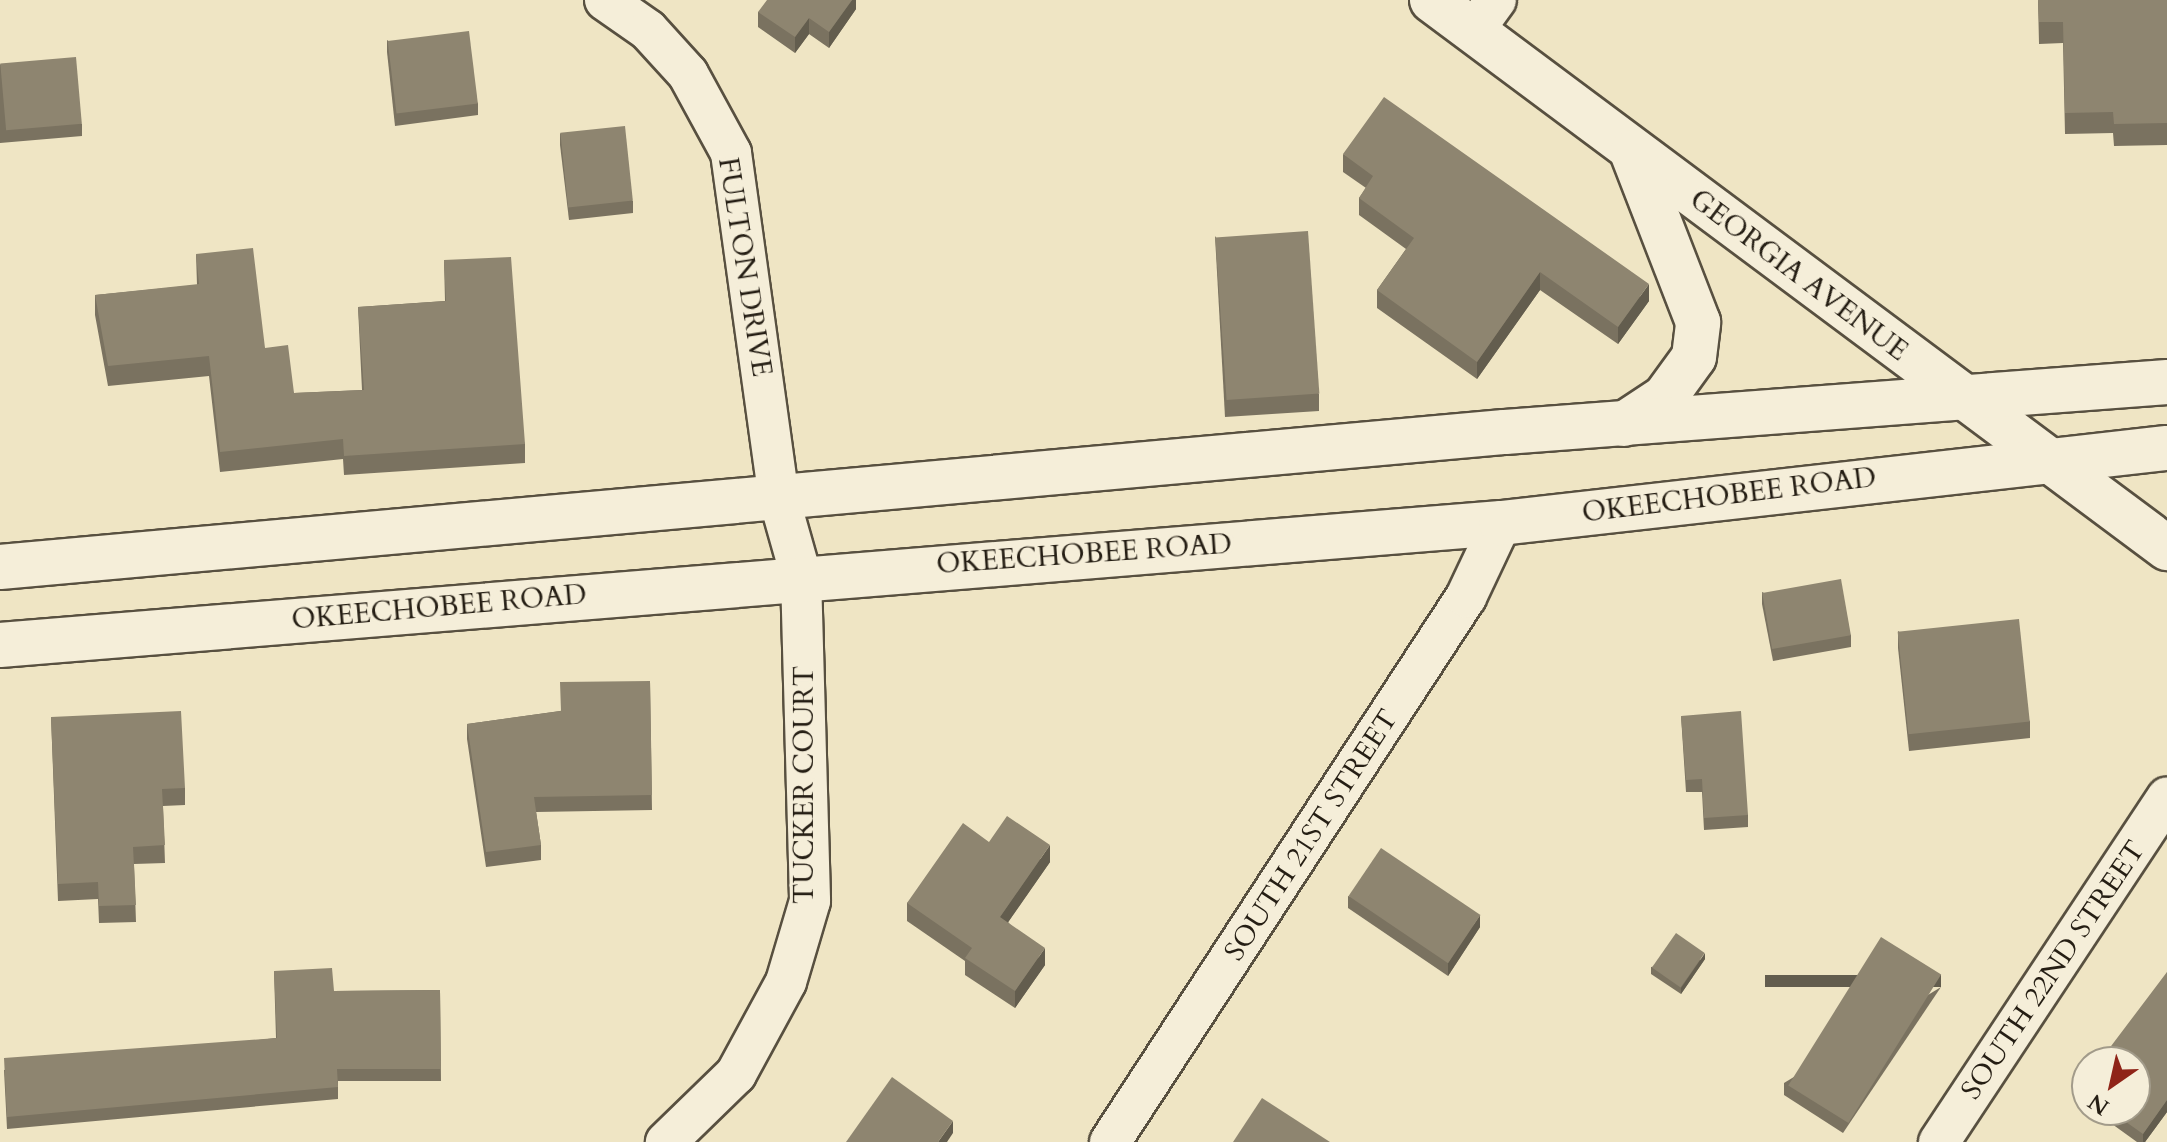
<!DOCTYPE html>
<style>
body{margin:0}
#map{position:relative;width:2167px;height:1142px;overflow:hidden;background:#efe5c4;font-family:Cardo,serif}
div>[style]{position:absolute}
.roads{filter:drop-shadow(2px 0 #585040) drop-shadow(-2px 0 #585040) drop-shadow(0 2px #585040) drop-shadow(0 -2px #585040)}
.street>*{height:40px;margin:-20px;padding:0 20px;transform-origin:20px;border-radius:20px;background:#f5eed9}
.secondary>*{height:44px;margin:-22px;padding:0 22px;transform-origin:22px;border-radius:22px;background:#f5eed9}
.wall>*{inset:0;background:#7a7260}
.shaded-wall>*{inset:0;background:#635d4e;transform-origin:0 0}
.building>*{inset:0;background:#8e8570;transform-origin:0 0}
span{translate:-50% -50%;white-space:nowrap;text-align:center;line-height:1.15;-webkit-text-stroke:6px #f5eed9;paint-order:stroke}
.street-label{font-size:28px;color:#251e14}
.north{position:absolute;left:2071px;top:1046px;width:80px;height:80px;box-sizing:border-box;background:#f5eed9;border:2px solid #a29b8a;border-radius:50%;rotate:214deg;font-size:22px;font-weight:700;line-height:32px;text-align:center;color:#251e14}
.north::after{content:'';display:block;margin:auto;width:28px;height:36px;background:#8f2418;clip-path:polygon(50% 0,100% 100%,50% 72%,0 100%)}
</style>
<div id="map">
<div class="roads">
<div class="street">
<i style="left:605px;top:0;width:52px;rotate:34.9deg"></i>
<i style="left:648px;top:30px;width:59px;rotate:47.7deg"></i>
<i style="left:688px;top:74px;width:90px;rotate:61.4deg"></i>
<i style="left:731px;top:153px;width:348px;rotate:82.1deg"></i>
<i style="left:779px;top:498px;width:81px;rotate:74.2deg"></i>
<i style="left:801px;top:576px;width:325px;rotate:88.4deg"></i>
<i style="left:810px;top:901px;width:84px;rotate:106.5deg"></i>
<i style="left:786px;top:982px;width:105px;rotate:118.5deg"></i>
<i style="left:736px;top:1074px;width:98px;rotate:135.8deg"></i>
<i style="left:1474px;top:30px;width:37px;rotate:-54deg"></i>
<i style="left:1110px;top:1142px;width:651px;rotate:-56.85deg"></i>
<i style="left:1466px;top:597px;width:82px;rotate:-64.7deg"></i>
<i style="left:1939px;top:1142px;width:413px;rotate:-56.5deg"></i>
</div>
<div class="secondary">
<i style="left:1432px;top:0;width:917px;rotate:36.71deg"></i>
<i style="left:1624px;top:424px;width:49px;rotate:-33.4deg"></i>
<i style="left:1665px;top:397px;width:49px;rotate:-54.1deg"></i>
<i style="left:1694px;top:357px;width:35px;rotate:-83deg"></i>
<i style="left:1698px;top:322px;width:182px;rotate:-111.2deg"></i>
<i style="left:0;top:567px;width:1511px;rotate:-5.13deg"></i>
<i style="left:1505px;top:432px;width:664px;rotate:-4.32deg"></i>
<i style="left:0;top:645px;width:1506px;rotate:-4.65deg"></i>
<i style="left:1501px;top:523px;width:670px;rotate:-6.43deg"></i>
</div>
</div>
<div class="wall">
<i style="clip-path:polygon(852px 0,856px 0,856px 9px,829px 48px,809px 34px,795px 53px,758px 27px,758px 12px)"></i>
<i style="clip-path:polygon(2038px 0,2167px 0,2167px 145px,2114px 146px,2113px 133px,2065px 134px,2063px 43px,2039px 44px)"></i>
<i style="clip-path:polygon(387px 40px,478px 103px,478px 115px,395px 126px,387px 52px)"></i>
<i style="clip-path:polygon(0 64px,82px 124px,82px 136px,0 143px)"></i>
<i style="clip-path:polygon(560px 133px,633px 201px,633px 213px,569px 220px,560px 145px)"></i>
<i style="clip-path:polygon(1343px 154px,1649px 301px,1618px 344px,1540px 290px,1477px 379px,1377px 308px,1377px 290px,1406px 249px,1359px 215px,1359px 198px,1366px 188px,1343px 172px)"></i>
<i style="clip-path:polygon(1215px 236px,1319px 394px,1319px 411px,1225px 417px)"></i>
<i style="clip-path:polygon(196px 254px,265px 348px,294px 393px,362px 390px,358px 307px,445px 301px,444px 260px,525px 444px,525px 463px,344px 475px,343px 459px,220px 472px,209px 376px,108px 386px,95px 315px,95px 295px,197px 285px)"></i>
<i style="clip-path:polygon(1762px 592px,1851px 635px,1851px 647px,1773px 661px,1762px 604px)"></i>
<i style="clip-path:polygon(1898px 631px,2030px 721px,2030px 738px,1909px 751px,1898px 648px)"></i>
<i style="clip-path:polygon(650px 681px,652px 810px,536px 812px,541px 845px,541px 860px,486px 867px,467px 739px,467px 724px,560px 711px)"></i>
<i style="clip-path:polygon(1681px 716px,1748px 815px,1748px 827px,1704px 830px,1702px 792px,1686px 792px)"></i>
<i style="clip-path:polygon(51px 717px,185px 788px,185px 805px,163px 806px,165px 863px,134px 864px,136px 922px,99px 923px,98px 899px,58px 901px)"></i>
<i style="clip-path:polygon(989px 842px,1050px 862px,1008px 922px,1045px 965px,1015px 1008px,965px 975px,965px 961px,907px 921px,907px 903px)"></i>
<i style="clip-path:polygon(1348px 896px,1480px 927px,1448px 976px,1348px 908px)"></i>
<i style="clip-path:polygon(1705px 959px,1681px 994px,1651px 974px,1651px 967px)"></i>
<i style="clip-path:polygon(274px 971px,334px 991px,440px 990px,441px 1081px,338px 1081px,338px 1099px,7px 1129px,4px 1070px,276px 1038px)"></i>
<i style="clip-path:polygon(2167px 972px,2167px 1112px,2145px 1142px,2137px 1142px,2112px 1124px,2112px 1112px,2135px 1110px)"></i>
<i style="clip-path:polygon(1941px 987px,1843px 1133px,1784px 1095px,1784px 1083px)"></i>
</div>
<div class="shaded-wall">
<i style="clip-path:polygon(852px 0,856px 0,856px 9px,829px 48px,829px 32px)"></i>
<i style="clip-path:polygon(809px 18px,809px 34px,795px 53px,795px 37px)"></i>
<i style="clip-path:polygon(1540px 272px,1540px 290px,1477px 379px,1477px 362px)"></i>
<i style="clip-path:polygon(1649px 284px,1649px 301px,1618px 344px,1618px 327px)"></i>
<i style="clip-path:polygon(1050px 845px,1050px 862px,1000px 934px,1000px 917px)"></i>
<i style="clip-path:polygon(1480px 915px,1480px 927px,1448px 976px,1448px 963px)"></i>
<i style="clip-path:polygon(1045px 948px,1045px 965px,1015px 1008px,1015px 991px)"></i>
<i style="clip-path:polygon(1705px 953px,1705px 959px,1681px 994px,1681px 988px)"></i>
<i style="left:1941px;top:975px;width:12px;height:176px;rotate:90deg"></i>
<i style="clip-path:polygon(2167px 1100px,2167px 1112px,2145px 1142px,2143px 1142px,2143px 1134px)"></i>
<i style="clip-path:polygon(953px 1121px,953px 1133px,947px 1142px,938px 1142px)"></i>
</div>
<div class="building">
<i style="clip-path:polygon(767px 0,852px 0,829px 32px,809px 18px,795px 37px,758px 12px)"></i>
<i style="clip-path:polygon(2038px 0,2167px 0,2167px 123px,2114px 124px,2113px 112px,2065px 113px,2063px 22px,2039px 22px)"></i>
<i style="left:469px;top:31px;width:73px;height:82px;rotate:83deg"></i>
<i style="left:76px;top:57px;width:67px;height:76px;rotate:85deg"></i>
<i style="clip-path:polygon(1384px 97px,1649px 284px,1618px 327px,1540px 272px,1477px 362px,1377px 290px,1414px 238px,1359px 198px,1373px 176px,1343px 154px)"></i>
<i style="left:625px;top:126px;width:75px;height:65px;rotate:84deg"></i>
<i style="left:1308px;top:231px;width:163px;height:93px;rotate:86deg"></i>
<i style="clip-path:polygon(253px 248px,265px 348px,288px 345px,294px 393px,364px 390px,358px 307px,446px 301px,444px 260px,511px 257px,525px 444px,344px 456px,343px 439px,220px 452px,209px 356px,108px 366px,95px 295px,199px 284px,196px 254px)"></i>
<i style="left:1841px;top:579px;width:57px;height:80px;rotate:80deg"></i>
<i style="left:2019px;top:619px;width:103px;height:122px;rotate:84deg"></i>
<i style="clip-path:polygon(650px 681px,652px 795px,534px 797px,541px 845px,486px 852px,467px 724px,561px 711px,560px 682px)"></i>
<i style="clip-path:polygon(181px 711px,185px 788px,162px 789px,165px 845px,133px 847px,136px 905px,99px 906px,98px 882px,58px 884px,51px 717px)"></i>
<i style="clip-path:polygon(1741px 711px,1748px 815px,1704px 818px,1702px 779px,1686px 780px,1681px 716px)"></i>
<i style="clip-path:polygon(1007px 816px,1050px 845px,1000px 917px,1045px 948px,1015px 991px,965px 958px,972px 948px,907px 903px,963px 823px,989px 842px)"></i>
<i style="left:1381px;top:848px;width:120px;height:58px;rotate:34deg"></i>
<i style="left:1676px;top:933px;width:35px;height:42px;rotate:35deg"></i>
<i style="left:1881px;top:937px;width:71px;height:175px;rotate:32deg"></i>
<i style="clip-path:polygon(332px 968px,334px 991px,440px 990px,441px 1069px,337px 1069px,338px 1087px,7px 1117px,4px 1058px,277px 1038px,274px 971px)"></i>
<i style="clip-path:polygon(2167px 972px,2167px 1100px,2143px 1134px,2112px 1112px,2113px 1110px,2135px 1110px,2135px 1062px,2099px 1062px)"></i>
<i style="clip-path:polygon(892px 1077px,953px 1121px,938px 1142px,846px 1142px)"></i>
<i style="clip-path:polygon(1262px 1098px,1330px 1142px,1233px 1142px)"></i>
</div>
<div class="street-label">
<span style="left:745px;top:267px;rotate:81deg">FULTON DRIVE</span>
<span style="left:1799px;top:275px;rotate:37deg">GEORGIA AVENUE</span>
<span style="left:1729px;top:495px;rotate:-7deg">OKEECHOBEE ROAD</span>
<span style="left:1084px;top:554px;rotate:-4deg">OKEECHOBEE ROAD</span>
<span style="left:439px;top:607px;rotate:-5deg">OKEECHOBEE ROAD</span>
<span style="left:804px;top:785px;rotate:-90deg">TUCKER COURT</span>
<span style="left:1311px;top:835px;rotate:-57deg">SOUTH 21ST STREET</span>
<span style="left:2053px;top:970px;rotate:-56deg">SOUTH 22ND STREET</span>
</div>
<div class="north">N</div>
</div>
